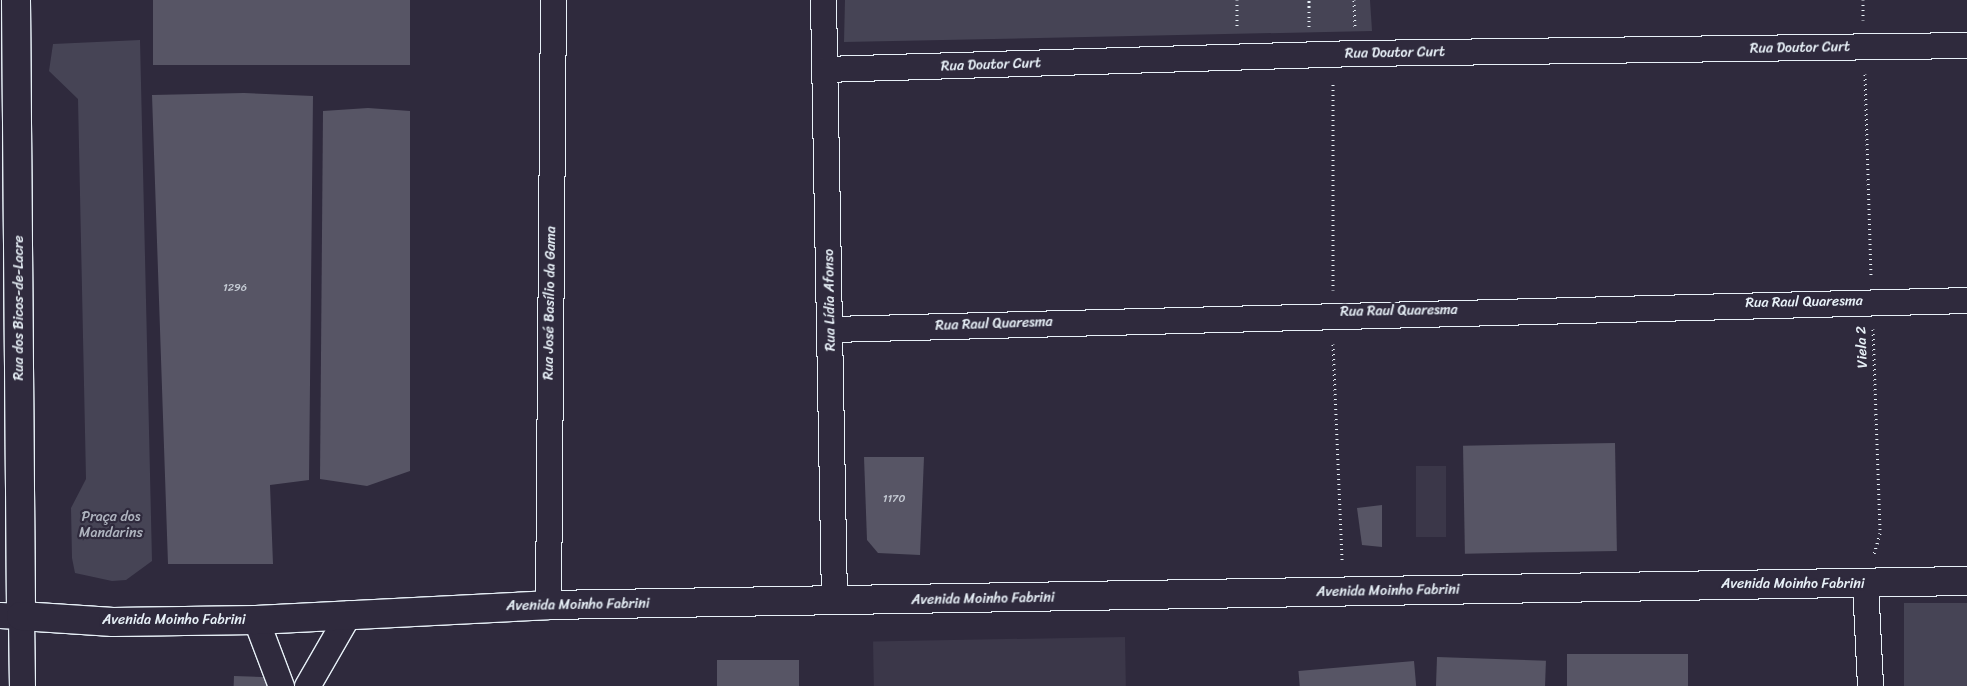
<!DOCTYPE html>
<meta charset="utf-8">
<style>
body{margin:0}
#map{position:relative;width:1967px;height:686px;overflow:hidden;background:#2f2a3d;font-family:Sriracha,sans-serif}
div>[style]{position:absolute}
.built>*{inset:0;background:#3b3749;transform-origin:0 0}
.green>*{inset:0;background:#464455;transform-origin:0 0}
.building>*{inset:0;background:#575565;transform-origin:0 0}
.path>*{height:3px;margin-top:-1.5px;transform-origin:0;background:repeating-linear-gradient(90deg,#e8f1f8 0 1px,transparent 0 5px)}
.roads{filter:drop-shadow(1px 0 #e8f1f8) drop-shadow(-1px 0 #e8f1f8) drop-shadow(0 1px #e8f1f8) drop-shadow(0 -1px #e8f1f8)}
.minor>*{height:25px;margin:-12.5px;padding:0 12.5px;transform-origin:12.5px;border-radius:12.5px;background:#2f2a3d}
.tertiary>*{height:28px;margin:-14px;padding:0 14px;transform-origin:14px;border-radius:14px;background:#2f2a3d}
span{translate:-50% -50%;white-space:nowrap;text-align:center;line-height:1.15;-webkit-text-stroke:4.5px #2f2a3d;paint-order:stroke}
.number-label{font-size:11px;color:#c4cad3}
.number-label span{-webkit-text-stroke-width:0}
.street-label{font-size:14px;color:#e8f1f8}
.park-label{font-size:14px;color:#afb4bf}
</style>
<div id="map">
<div class="built">
<i style="left:1416px;top:466px;width:30px;height:71px"></i>
<i style="left:1125px;top:637px;width:49px;height:252px;rotate:89deg"></i>
</div>
<div class="green">
<i style="clip-path:polygon(845px 0,1370px 0,1372px 31px,844px 42px)"></i>
<i style="clip-path:polygon(140px 40px,152px 561px,126px 580px,112px 581px,75px 573px,72px 558px,71px 508px,86px 479px,78px 99px,49px 71px,53px 44px)"></i>
<i style="left:1967px;top:603px;width:83px;height:63px;rotate:90deg"></i>
</div>
<div class="building">
<i style="left:153px;top:0;width:257px;height:65px"></i>
<i style="clip-path:polygon(244px 93px,313px 96px,309px 480px,270px 485px,273px 564px,168px 564px,152px 95px)"></i>
<i style="clip-path:polygon(368px 108px,410px 111px,410px 471px,367px 486px,320px 479px,323px 111px)"></i>
<i style="left:1615px;top:443px;width:108px;height:152px;rotate:89deg"></i>
<i style="clip-path:polygon(864px 457px,924px 457px,920px 555px,878px 553px,867px 540px)"></i>
<i style="clip-path:polygon(1382px 505px,1382px 547px,1362px 545px,1357px 508px)"></i>
<i style="left:1567px;top:654px;width:121px;height:32px"></i>
<i style="left:1437px;top:657px;width:109px;height:29px;rotate:2deg"></i>
<i style="left:717px;top:660px;width:82px;height:26px"></i>
<i style="left:1414px;top:661px;width:25px;height:116px;rotate:85deg"></i>
<i style="left:234px;top:676px;width:36px;height:10px;rotate:2deg"></i>
</div>
<div class="path">
<i style="left:1237px;top:0;width:29px;rotate:90deg"></i>
<i style="left:1354px;top:0;width:27px;rotate:88deg"></i>
<i style="left:1863px;top:0;width:20px;rotate:90deg"></i>
<i style="left:1309px;top:27px;width:27px;rotate:-90deg"></i>
<i style="left:1865px;top:74px;width:201px;rotate:88.3deg"></i>
<i style="left:1333px;top:290px;width:208px;rotate:-90deg"></i>
<i style="left:1873px;top:329px;width:204px;rotate:88deg"></i>
<i style="left:1880px;top:533px;width:22px;rotate:106deg"></i>
<i style="left:1333px;top:344px;width:219px;rotate:87.6deg"></i>
</div>
<div class="roads">
<div class="minor">
<i style="left:823px;top:0;width:600px;rotate:88.95deg"></i>
<i style="left:824px;top:69px;width:534px;rotate:-1.72deg"></i>
<i style="left:1358px;top:53px;width:609px;rotate:-0.75deg"></i>
<i style="left:831px;top:329px;width:1136px;rotate:-1.46deg"></i>
<i style="left:1865px;top:583px;width:103px;rotate:87.2deg"></i>
<i style="left:548px;top:605px;width:605px;rotate:-89.53deg"></i>
<i style="left:0;top:615px;width:21px;rotate:3deg"></i>
<i style="left:21px;top:616px;width:70px;rotate:89.2deg"></i>
<i style="left:256px;top:620px;width:71px;rotate:69.3deg"></i>
<i style="left:307px;top:686px;width:84px;rotate:-60.1deg"></i>
</div>
<div class="tertiary">
<i style="left:16px;top:0;width:616px;rotate:89.53deg"></i>
<i style="left:21px;top:616px;width:92px;rotate:3.7deg"></i>
<i style="left:113px;top:622px;width:143px;rotate:-0.8deg"></i>
<i style="left:256px;top:620px;width:292px;rotate:-2.9deg"></i>
<i style="left:548px;top:605px;width:1419px;rotate:-0.97deg"></i>
</div>
</div>
<div class="number-label">
<span style="left:235px;top:288px">1296</span>
<span style="left:894px;top:499px">1170</span>
</div>
<div class="street-label">
<span style="left:1800px;top:48px;rotate:-1deg">Rua Doutor Curt</span>
<span style="left:1395px;top:53px;rotate:-1deg">Rua Doutor Curt</span>
<span style="left:991px;top:65px;rotate:-2deg">Rua Doutor Curt</span>
<span style="left:830px;top:300px;rotate:-91deg">Rua Lídia Afonso</span>
<span style="left:1804px;top:302px;rotate:-1deg">Rua Raul Quaresma</span>
<span style="left:550px;top:303px;rotate:-89deg">Rua José Basílio da Gama</span>
<span style="left:19px;top:308px;rotate:-90deg">Rua dos Bicos-de-Lacre</span>
<span style="left:1399px;top:311px;rotate:-1deg">Rua Raul Quaresma</span>
<span style="left:994px;top:324px;rotate:-2deg">Rua Raul Quaresma</span>
<span style="left:1862px;top:347px;rotate:-92deg">Viela 2</span>
<span style="left:1793px;top:584px">Avenida Moinho Fabrini</span>
<span style="left:1388px;top:591px;rotate:-1deg">Avenida Moinho Fabrini</span>
<span style="left:983px;top:599px;rotate:-1deg">Avenida Moinho Fabrini</span>
<span style="left:578px;top:605px;rotate:-1deg">Avenida Moinho Fabrini</span>
<span style="left:174px;top:620px">Avenida Moinho Fabrini</span>
</div>
<div class="park-label">
<span style="left:111px;top:525px">Praça dos<br>Mandarins</span>
</div>
</div>
